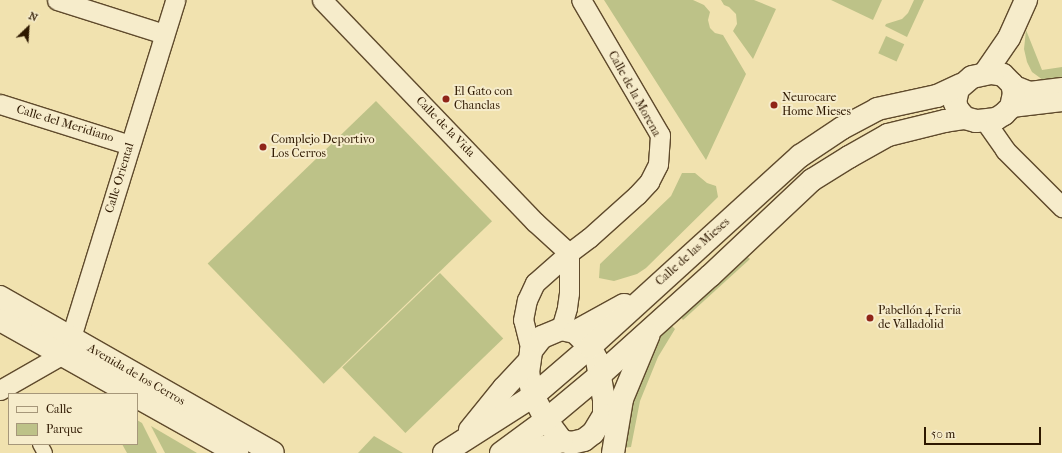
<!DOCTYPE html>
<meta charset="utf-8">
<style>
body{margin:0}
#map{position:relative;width:1062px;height:453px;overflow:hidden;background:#f1e2af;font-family:"IM FELL French Canon",serif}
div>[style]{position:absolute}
.green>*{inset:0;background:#bdc288;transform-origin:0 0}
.roads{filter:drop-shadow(1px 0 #5f4a2c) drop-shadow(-1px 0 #5f4a2c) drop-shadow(0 1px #5f4a2c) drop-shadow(0 -1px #5f4a2c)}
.pedestrian>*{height:14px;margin:-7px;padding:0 7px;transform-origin:7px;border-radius:7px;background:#f6eccb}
.minor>*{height:19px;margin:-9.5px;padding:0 9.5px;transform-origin:9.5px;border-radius:9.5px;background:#f6eccb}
.tertiary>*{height:22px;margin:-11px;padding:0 11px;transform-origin:11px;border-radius:11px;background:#f6eccb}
.secondary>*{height:22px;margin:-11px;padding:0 11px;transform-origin:11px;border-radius:11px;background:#f6eccb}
.dots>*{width:11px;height:11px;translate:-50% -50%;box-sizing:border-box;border:2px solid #f6eccb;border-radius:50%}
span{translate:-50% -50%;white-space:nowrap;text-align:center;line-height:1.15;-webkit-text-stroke:4px #f6eccb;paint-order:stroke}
.poi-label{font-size:12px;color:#2e1800}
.left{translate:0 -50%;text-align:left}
.street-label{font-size:12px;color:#2e1800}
.legend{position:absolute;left:8px;top:393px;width:130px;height:52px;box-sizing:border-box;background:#f6eccb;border:1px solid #a6977a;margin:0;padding:5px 7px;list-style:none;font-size:12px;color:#2e1800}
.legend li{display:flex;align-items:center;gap:8px;height:20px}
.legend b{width:20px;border:1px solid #a6977a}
.north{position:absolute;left:8px;top:8px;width:40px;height:40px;-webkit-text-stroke:3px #f6eccb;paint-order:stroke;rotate:25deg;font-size:11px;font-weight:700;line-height:16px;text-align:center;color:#2e1800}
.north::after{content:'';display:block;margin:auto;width:14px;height:18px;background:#2e1800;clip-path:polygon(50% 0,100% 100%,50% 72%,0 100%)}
.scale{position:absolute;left:924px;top:427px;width:117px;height:18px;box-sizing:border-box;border:2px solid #2e1800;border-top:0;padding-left:5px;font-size:12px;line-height:14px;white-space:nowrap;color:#2e1800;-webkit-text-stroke:3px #f6eccb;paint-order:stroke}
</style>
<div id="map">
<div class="green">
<i style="clip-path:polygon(604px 0,693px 0,704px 5px,710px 12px,708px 20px,710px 28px,715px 33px,723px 35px,746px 74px,706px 160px)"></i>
<i style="clip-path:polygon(721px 0,754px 0,776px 9px,753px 59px,733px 31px,737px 24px,736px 14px,729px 7px,724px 5px)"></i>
<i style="clip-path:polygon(831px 0,882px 0,873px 20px)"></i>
<i style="clip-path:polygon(914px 0,924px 0,907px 37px,885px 26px,886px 24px,902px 19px,908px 13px)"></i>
<i style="clip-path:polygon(1026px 30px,1042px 70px,1062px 67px,1062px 80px,1043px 80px,1032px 72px,1027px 62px,1024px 49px)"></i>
<i style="left:886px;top:36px;width:20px;height:19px;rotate:24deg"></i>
<i style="left:376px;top:101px;width:167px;height:234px;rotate:46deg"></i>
<i style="clip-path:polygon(682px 173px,695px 173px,707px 183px,716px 186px,718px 197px,646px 268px,637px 274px,614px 281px,599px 278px,600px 264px,671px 196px)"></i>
<i style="clip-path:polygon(743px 253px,750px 259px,683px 320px,678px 314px)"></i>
<i style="left:440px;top:273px;width:91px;height:136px;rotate:46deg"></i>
<i style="clip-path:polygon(670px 324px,675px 329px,658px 357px,640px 401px,631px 447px,622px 448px,623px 429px,648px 356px,660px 335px)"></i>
<i style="clip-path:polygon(137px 420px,142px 423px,157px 453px,127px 453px,122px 444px,137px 444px)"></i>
<i style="clip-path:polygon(151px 426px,197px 453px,165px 453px)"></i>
<i style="clip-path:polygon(374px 436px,403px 453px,358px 453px)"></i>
</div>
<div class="roads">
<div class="pedestrian">
<i style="left:40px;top:444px;width:10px;rotate:61deg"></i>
</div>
<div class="minor">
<i style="left:57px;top:0;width:112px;rotate:17.6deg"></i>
<i style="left:322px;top:0;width:308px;rotate:46.2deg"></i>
<i style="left:535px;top:222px;width:46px;rotate:42.4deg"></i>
<i style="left:569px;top:253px;width:40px;rotate:90deg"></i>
<i style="left:569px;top:293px;width:15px;rotate:98deg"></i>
<i style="left:567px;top:308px;width:22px;rotate:106deg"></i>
<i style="left:1012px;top:84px;width:18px;rotate:22deg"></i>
<i style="left:1029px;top:91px;width:33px;rotate:-7deg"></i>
<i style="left:0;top:104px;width:136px;rotate:17.5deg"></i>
<i style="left:1011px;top:107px;width:51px;rotate:-6.7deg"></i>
<i style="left:985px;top:121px;width:35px;rotate:55deg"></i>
<i style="left:1005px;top:150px;width:81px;rotate:45deg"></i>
<i style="left:531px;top:351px;width:32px;rotate:-104deg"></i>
<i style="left:523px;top:320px;width:20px;rotate:-79deg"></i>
<i style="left:527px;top:300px;width:19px;rotate:-65deg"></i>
<i style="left:535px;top:283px;width:45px;rotate:-41.4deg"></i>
<i style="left:569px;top:253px;width:25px;rotate:-37deg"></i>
<i style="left:589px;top:238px;width:64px;rotate:-41.9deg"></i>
<i style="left:637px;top:195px;width:18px;rotate:-47deg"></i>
<i style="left:649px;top:182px;width:20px;rotate:-63deg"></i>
<i style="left:658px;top:164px;width:29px;rotate:-86deg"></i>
<i style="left:660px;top:135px;width:156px;rotate:-120.3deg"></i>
<i style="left:0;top:390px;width:70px;rotate:-29.8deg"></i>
<i style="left:61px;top:355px;width:21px;rotate:-61deg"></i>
<i style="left:71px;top:337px;width:353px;rotate:-72.8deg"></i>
</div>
<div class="tertiary">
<i style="left:0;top:297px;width:314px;rotate:29.7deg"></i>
<i style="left:0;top:320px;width:151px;rotate:29.3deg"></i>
<i style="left:561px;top:329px;width:14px;rotate:12deg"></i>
<i style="left:575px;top:332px;width:21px;rotate:45deg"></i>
<i style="left:590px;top:347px;width:15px;rotate:62deg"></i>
<i style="left:597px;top:360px;width:40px;rotate:80deg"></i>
<i style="left:604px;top:399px;width:16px;rotate:90deg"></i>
<i style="left:604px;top:415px;width:21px;rotate:121deg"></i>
<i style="left:593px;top:433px;width:11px;rotate:142deg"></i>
<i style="left:584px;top:440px;width:13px;rotate:167deg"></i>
<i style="left:571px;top:443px;width:9px;rotate:-167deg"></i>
<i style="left:562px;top:441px;width:26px;rotate:-127deg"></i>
<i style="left:546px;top:420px;width:27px;rotate:-118deg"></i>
<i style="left:533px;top:396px;width:24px;rotate:-102deg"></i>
<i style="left:528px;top:373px;width:22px;rotate:-82deg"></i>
<i style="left:531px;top:351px;width:18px;rotate:-52deg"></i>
<i style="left:542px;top:337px;width:21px;rotate:-23deg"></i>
<i style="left:137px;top:397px;width:115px;rotate:29.2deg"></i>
</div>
<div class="secondary">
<i style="left:985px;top:73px;width:42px;rotate:-55.6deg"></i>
<i style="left:1009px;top:38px;width:42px;rotate:-65.9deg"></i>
<i style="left:991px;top:73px;width:12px;rotate:9deg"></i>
<i style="left:1003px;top:75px;width:13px;rotate:45deg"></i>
<i style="left:1012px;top:84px;width:9px;rotate:77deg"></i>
<i style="left:1014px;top:93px;width:14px;rotate:102deg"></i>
<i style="left:1011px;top:107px;width:10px;rotate:135deg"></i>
<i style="left:1004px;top:114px;width:9px;rotate:148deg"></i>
<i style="left:996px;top:119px;width:20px;rotate:174deg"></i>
<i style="left:976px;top:121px;width:11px;rotate:-165deg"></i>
<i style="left:965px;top:118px;width:11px;rotate:-131deg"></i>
<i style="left:958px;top:110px;width:8px;rotate:-113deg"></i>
<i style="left:955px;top:103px;width:14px;rotate:-78deg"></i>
<i style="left:958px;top:89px;width:18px;rotate:-41deg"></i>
<i style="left:972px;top:77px;width:19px;rotate:-12deg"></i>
<i style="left:575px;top:332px;width:56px;rotate:-28.9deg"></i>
<i style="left:470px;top:430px;width:54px;rotate:-51deg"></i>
<i style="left:504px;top:388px;width:37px;rotate:-47deg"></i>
<i style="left:444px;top:453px;width:106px;rotate:-32.6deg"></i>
<i style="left:533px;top:396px;width:75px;rotate:-40.7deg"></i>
<i style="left:590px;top:347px;width:284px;rotate:-42.3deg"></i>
<i style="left:800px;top:156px;width:50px;rotate:-33.7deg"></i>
<i style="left:842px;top:128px;width:40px;rotate:-28deg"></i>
<i style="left:877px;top:109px;width:61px;rotate:-12.2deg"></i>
<i style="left:937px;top:96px;width:26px;rotate:-25deg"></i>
<i style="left:501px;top:453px;width:56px;rotate:-36.3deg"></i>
<i style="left:546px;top:420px;width:72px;rotate:-39.9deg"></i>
<i style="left:601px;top:374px;width:147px;rotate:-42deg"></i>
<i style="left:710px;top:276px;width:140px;rotate:-43.3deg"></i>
<i style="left:812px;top:180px;width:44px;rotate:-31.9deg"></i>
<i style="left:849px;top:157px;width:45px;rotate:-29.4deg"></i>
<i style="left:888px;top:135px;width:59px;rotate:-13.8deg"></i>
<i style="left:945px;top:121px;width:20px;rotate:-9deg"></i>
<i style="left:527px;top:453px;width:37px;rotate:-19deg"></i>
<i style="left:613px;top:453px;width:55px;rotate:-80.5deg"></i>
<i style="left:622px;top:399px;width:70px;rotate:-67.4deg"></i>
</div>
</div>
<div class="dots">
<i style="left:446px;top:99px;background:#8f2418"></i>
<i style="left:774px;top:105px;background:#8f2418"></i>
<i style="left:263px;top:147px;background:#8f2418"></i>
<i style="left:870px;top:318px;background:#8f2418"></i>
</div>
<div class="poi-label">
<span class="left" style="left:454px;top:99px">El Gato con<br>Chanclas</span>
<span class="left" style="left:782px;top:105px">Neurocare<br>Home Mieses</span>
<span class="left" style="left:271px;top:147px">Complejo Deportivo<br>Los Cerros</span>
<span class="left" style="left:878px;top:318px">Pabellón 4 Feria<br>de Valladolid</span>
</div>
<div class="street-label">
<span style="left:634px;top:94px;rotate:61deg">Calle de la Morena</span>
<span style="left:65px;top:124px;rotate:17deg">Calle del Meridiano</span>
<span style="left:445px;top:127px;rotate:46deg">Calle de la Vida</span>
<span style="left:120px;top:178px;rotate:-73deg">Calle Oriental</span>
<span style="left:693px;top:252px;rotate:-42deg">Calle de las Mieses</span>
<span style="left:136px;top:375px;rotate:30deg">Avenida de los Cerros</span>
</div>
<ul class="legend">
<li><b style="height:5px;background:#f6eccb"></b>Calle</li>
<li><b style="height:11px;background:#bdc288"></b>Parque</li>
</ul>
<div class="north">N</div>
<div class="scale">50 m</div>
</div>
